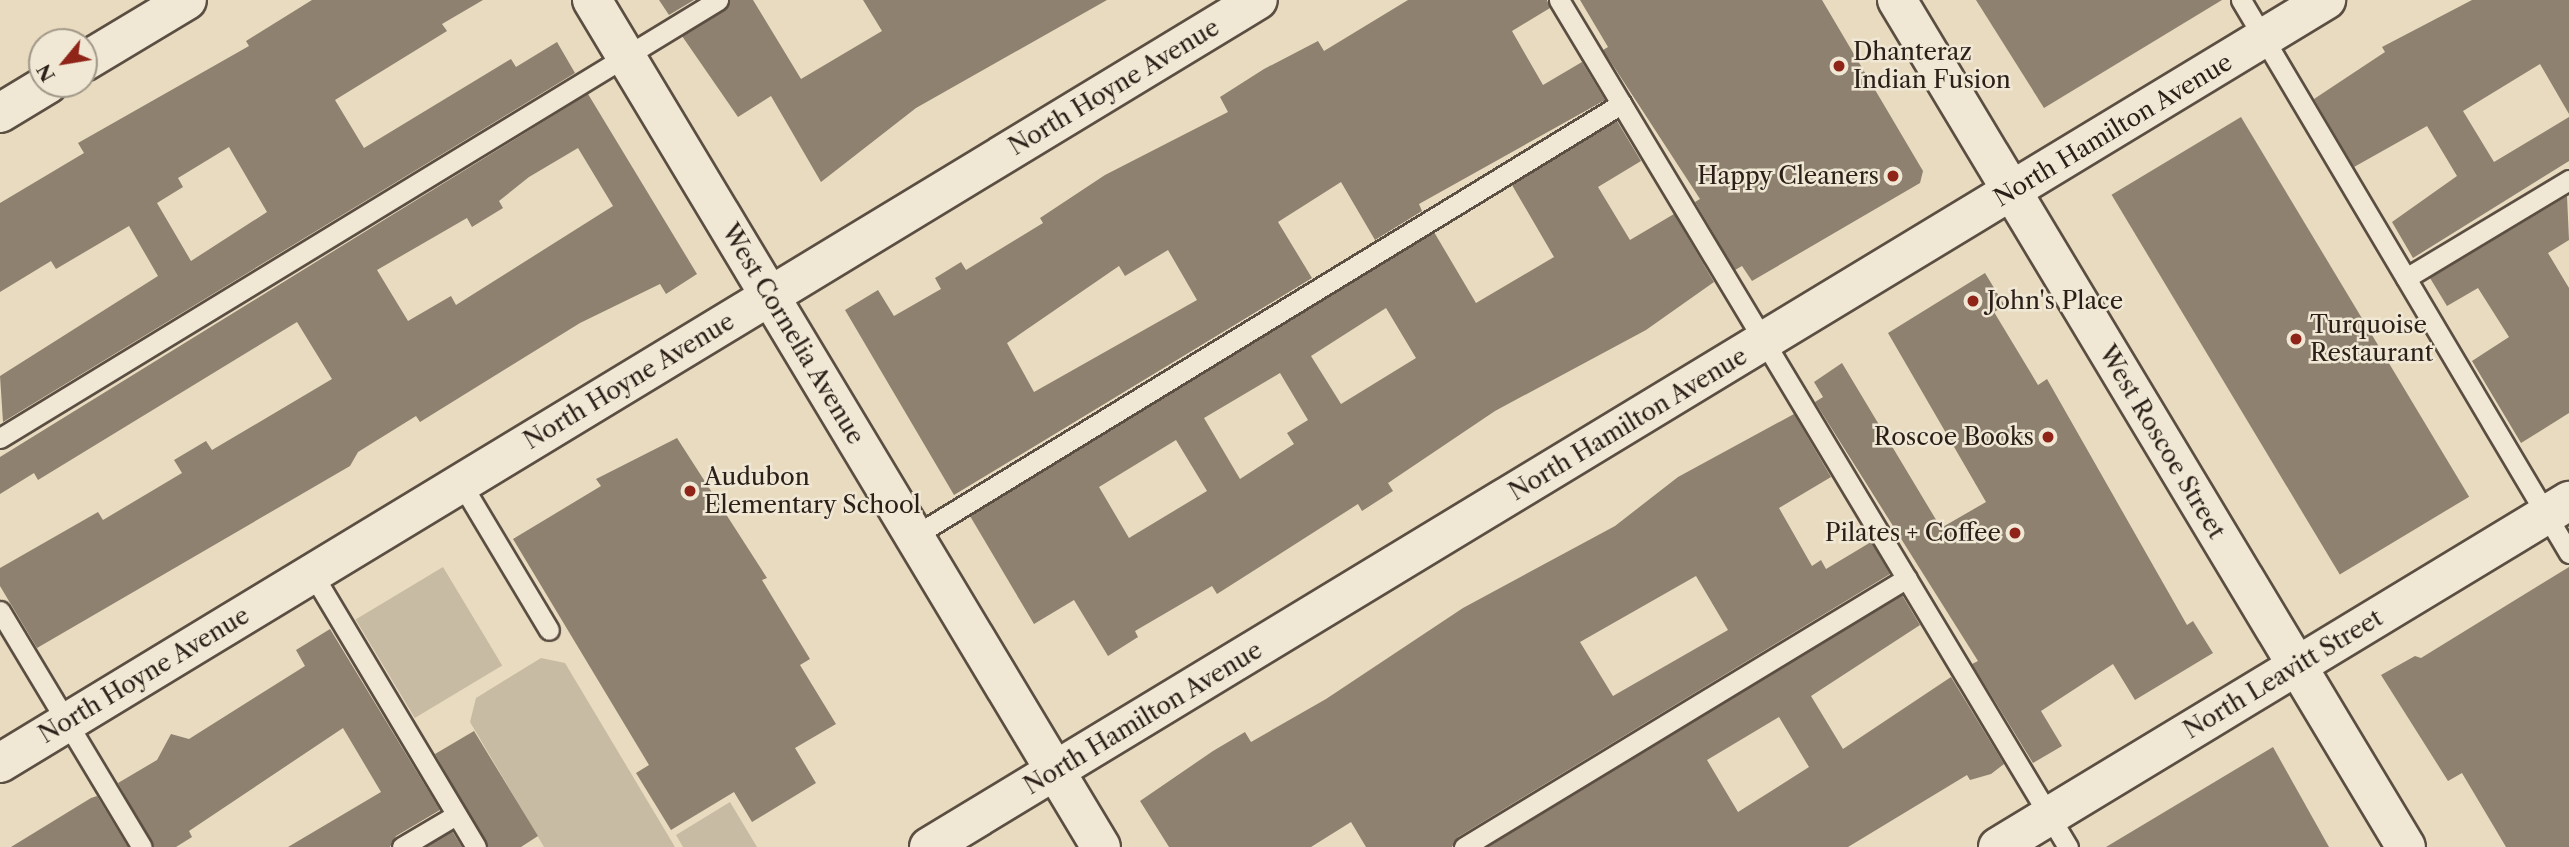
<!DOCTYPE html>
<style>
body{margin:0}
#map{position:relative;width:2569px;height:847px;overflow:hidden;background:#e8dbbf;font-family:"Libre Caslon Text",serif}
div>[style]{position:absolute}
.green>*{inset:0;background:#c8bba3;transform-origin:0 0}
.building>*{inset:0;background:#8e816f;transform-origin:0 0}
.roads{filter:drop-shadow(2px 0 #5b4e42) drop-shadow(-2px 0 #5b4e42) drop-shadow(0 2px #5b4e42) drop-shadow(0 -2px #5b4e42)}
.service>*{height:19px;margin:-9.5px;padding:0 9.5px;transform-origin:9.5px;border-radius:9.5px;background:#f0e8d5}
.minor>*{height:38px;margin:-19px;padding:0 19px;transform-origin:19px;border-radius:19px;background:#f0e8d5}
.tertiary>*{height:38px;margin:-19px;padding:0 19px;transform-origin:19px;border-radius:19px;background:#f0e8d5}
.dots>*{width:19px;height:19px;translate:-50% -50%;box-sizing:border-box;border:4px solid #f0e8d5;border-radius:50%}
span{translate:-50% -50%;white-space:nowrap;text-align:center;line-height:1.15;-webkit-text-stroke:5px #f0e8d5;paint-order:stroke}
.poi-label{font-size:24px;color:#2c1f18}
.left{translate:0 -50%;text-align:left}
.right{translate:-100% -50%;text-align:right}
.street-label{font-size:24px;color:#2c1f18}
.north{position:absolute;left:28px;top:28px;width:70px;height:70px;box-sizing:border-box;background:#f0e8d5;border:2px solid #a29889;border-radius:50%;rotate:240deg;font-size:19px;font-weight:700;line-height:28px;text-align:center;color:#2c1f18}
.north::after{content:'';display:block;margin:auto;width:24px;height:32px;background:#8f2418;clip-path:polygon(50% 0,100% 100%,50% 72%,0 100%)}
</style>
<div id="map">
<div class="green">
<i style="left:443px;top:567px;width:115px;height:102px;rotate:59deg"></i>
<i style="clip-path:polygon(541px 658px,565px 663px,675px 847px,544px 847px,470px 722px,476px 698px)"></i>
<i style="clip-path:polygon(730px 802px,757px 847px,683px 847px,676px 835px)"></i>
</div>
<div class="building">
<i style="clip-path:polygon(evenodd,312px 0,483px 0,442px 24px,447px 31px,335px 100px,364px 148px,511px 59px,516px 67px,557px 42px,575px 73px,3px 422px,0 376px,158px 276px,129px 226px,56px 269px,51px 261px,0 292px,0 203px,84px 153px,78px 143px,249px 46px,246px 41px,312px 0,229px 147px,267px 212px,191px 261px,157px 203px,183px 187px,178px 178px,229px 147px)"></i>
<i style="clip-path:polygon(659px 0,694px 0,669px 15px)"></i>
<i style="clip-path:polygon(730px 0,753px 0,801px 79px,882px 31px,863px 0,1107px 0,916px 108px,821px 182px,771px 96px,738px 117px,682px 36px)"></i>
<i style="clip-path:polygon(evenodd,1408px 0,1547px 0,1550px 8px,1512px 31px,1543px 85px,1582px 62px,1605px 100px,1419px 204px,1422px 211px,1375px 240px,1341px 182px,1278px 222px,1312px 278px,954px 495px,845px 310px,878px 290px,894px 316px,941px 289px,935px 278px,961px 262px,966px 270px,1043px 223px,1040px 218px,1105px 175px,1228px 112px,1220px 97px,1264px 69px,1318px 41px,1324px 51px,1408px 0,1168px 250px,1197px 300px,1034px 392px,1007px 343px,1119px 266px,1125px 276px,1168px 250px)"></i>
<i style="clip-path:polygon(1580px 0,1822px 0,1923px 171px,1920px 183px,1752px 281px,1742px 266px,1735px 270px,1695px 202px,1700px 199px,1603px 50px,1608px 47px)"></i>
<i style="clip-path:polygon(1976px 0,2222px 0,2044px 108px)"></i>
<i style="clip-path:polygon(2472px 0,2569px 0,2569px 114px,2540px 64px,2463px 111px,2494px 162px,2569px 117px,2569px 161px,2413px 258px,2392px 222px,2457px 176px,2427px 126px,2354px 167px,2314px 99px,2385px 52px,2382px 47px)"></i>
<i style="clip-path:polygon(evenodd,588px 94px,697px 274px,666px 294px,660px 284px,580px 323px,420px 422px,416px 416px,358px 452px,350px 466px,37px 648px,0 586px,0 568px,98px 512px,103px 520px,182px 473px,174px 460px,206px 441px,212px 450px,332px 379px,297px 322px,38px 480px,34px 473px,0 494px,0 457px,588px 94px,578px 148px,613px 206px,456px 305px,451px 296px,408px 321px,377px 270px,467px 218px,472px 227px,503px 208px,499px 201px,529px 177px,578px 148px)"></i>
<i style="left:2241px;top:117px;width:443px;height:151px;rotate:59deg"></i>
<i style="clip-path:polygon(evenodd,1617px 121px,1641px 161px,1598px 187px,1630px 240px,1674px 214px,1714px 282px,1646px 330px,1495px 411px,1388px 483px,1393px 491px,1362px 511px,1358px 504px,1217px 594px,1212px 586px,1135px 631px,1138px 637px,1108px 656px,1074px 600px,1034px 624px,970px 516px,1434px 232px,1476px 303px,1554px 257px,1512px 185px,1617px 121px,1386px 308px,1416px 358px,1341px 404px,1311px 356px,1386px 308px,1617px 121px,1280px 373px,1308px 420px,1287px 433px,1294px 444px,1240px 479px,1204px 418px,1280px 373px,1617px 121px,1176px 440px,1207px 491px,1129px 538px,1099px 487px,1176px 440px)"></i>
<i style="clip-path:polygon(2567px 196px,2569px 240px,2548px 253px,2569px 288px,2569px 413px,2521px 443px,2472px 361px,2509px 337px,2478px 288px,2447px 306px,2430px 278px)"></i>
<i style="clip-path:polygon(1985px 273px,2005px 306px,1994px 312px,2038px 385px,2047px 379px,2187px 625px,2193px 621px,2213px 653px,2135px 700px,2113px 664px,2041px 711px,2062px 746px,2033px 763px,1972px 664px,1978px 661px,1815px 402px,1823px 397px,1814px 382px,1842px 363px,1941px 528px,1986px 502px,1888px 333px)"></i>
<i style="clip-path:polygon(evenodd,1794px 414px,1831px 477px,1779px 508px,1812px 566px,1821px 560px,1826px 569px,1871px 542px,1890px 574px,1458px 837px,1452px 847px,1366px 847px,1351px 822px,1311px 847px,1169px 847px,1140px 801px,1213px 751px,1245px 732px,1251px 742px,1326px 699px,1463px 608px,1615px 526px,1678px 477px,1794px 414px,1696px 576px,1728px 630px,1613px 696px,1580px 642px,1696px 576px)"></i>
<i style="clip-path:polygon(677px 438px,767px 578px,762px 580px,810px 659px,800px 665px,836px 724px,795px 748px,816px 783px,752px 822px,734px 792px,671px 830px,636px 773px,649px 765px,513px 539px,601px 486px,596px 479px)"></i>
<i style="clip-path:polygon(2569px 567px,2569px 847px,2506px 847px,2462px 773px,2448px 781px,2381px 675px,2415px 656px,2421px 658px)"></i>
<i style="clip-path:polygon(evenodd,1902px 595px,1920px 625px,1811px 696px,1843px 749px,1951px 677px,2004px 764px,1991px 774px,1970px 780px,1967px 775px,1848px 847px,1488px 847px,1902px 595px,1779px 717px,1809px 767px,1738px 812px,1707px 760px,1779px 717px)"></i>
<i style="clip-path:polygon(330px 629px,440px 810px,396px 836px,390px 847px,288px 847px,381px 792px,343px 728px,189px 831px,192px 837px,176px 847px,154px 847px,118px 783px,157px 760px,171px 734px,189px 739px,305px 666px,296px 650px)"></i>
<i style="clip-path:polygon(474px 731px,538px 836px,521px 847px,488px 847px,435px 754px)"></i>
<i style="clip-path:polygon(2273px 747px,2329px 847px,2106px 847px)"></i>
<i style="clip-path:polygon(97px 796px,128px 847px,11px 847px,91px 798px)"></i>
<i style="clip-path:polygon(452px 831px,462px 847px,426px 847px)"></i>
</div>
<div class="roads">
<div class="service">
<i style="left:1559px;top:0;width:988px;rotate:59deg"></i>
<i style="left:2241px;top:0;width:643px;rotate:59.33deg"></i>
<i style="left:2406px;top:278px;width:190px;rotate:-31deg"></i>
<i style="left:0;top:438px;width:841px;rotate:-31.38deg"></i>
<i style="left:461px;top:483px;width:171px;rotate:59.1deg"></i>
<i style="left:914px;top:536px;width:829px;rotate:-31.43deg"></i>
<i style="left:312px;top:573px;width:319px;rotate:59.1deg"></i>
<i style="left:0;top:611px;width:275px;rotate:59deg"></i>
<i style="left:402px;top:847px;width:63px;rotate:-30.7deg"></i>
<i style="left:1464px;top:847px;width:518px;rotate:-31.27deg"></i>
</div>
<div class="minor">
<i style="left:592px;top:0;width:988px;rotate:59deg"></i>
<i style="left:84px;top:62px;width:120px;rotate:-31deg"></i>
<i style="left:0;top:113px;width:56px;rotate:-31.1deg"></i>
<i style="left:0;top:763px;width:1471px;rotate:-31.24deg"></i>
<i style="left:929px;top:847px;width:1634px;rotate:-31.23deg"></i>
<i style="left:1998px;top:847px;width:668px;rotate:-31.21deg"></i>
</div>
<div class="tertiary">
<i style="left:1897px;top:0;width:988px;rotate:59deg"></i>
</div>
</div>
<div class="dots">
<i style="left:1839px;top:66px;background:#8f2418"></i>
<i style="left:1893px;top:176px;background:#8f2418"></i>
<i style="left:1973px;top:301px;background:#8f2418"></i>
<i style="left:2296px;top:339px;background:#8f2418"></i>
<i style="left:2048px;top:437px;background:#8f2418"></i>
<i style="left:690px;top:491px;background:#8f2418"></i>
<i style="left:2015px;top:533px;background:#8f2418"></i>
</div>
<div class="poi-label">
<span class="left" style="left:1853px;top:66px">Dhanteraz<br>Indian Fusion</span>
<span class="right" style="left:1879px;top:176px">Happy Cleaners</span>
<span class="left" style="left:1987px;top:301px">John's Place</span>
<span class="left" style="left:2310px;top:339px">Turquoise<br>Restaurant</span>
<span class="right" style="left:2034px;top:437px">Roscoe Books</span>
<span class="left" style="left:704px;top:491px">Audubon<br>Elementary School</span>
<span class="right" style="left:2001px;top:533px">Pilates + Coffee</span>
</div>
<div class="street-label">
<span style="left:1114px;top:87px;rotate:-31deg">North Hoyne Avenue</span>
<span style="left:2113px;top:130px;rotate:-31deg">North Hamilton Avenue</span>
<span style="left:793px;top:334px;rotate:59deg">West Cornelia Avenue</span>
<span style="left:629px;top:381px;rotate:-31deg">North Hoyne Avenue</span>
<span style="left:1628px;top:424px;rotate:-31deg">North Hamilton Avenue</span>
<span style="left:2162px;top:442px;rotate:59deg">West Roscoe Street</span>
<span style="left:2283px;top:674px;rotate:-31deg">North Leavitt Street</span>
<span style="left:144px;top:675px;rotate:-31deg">North Hoyne Avenue</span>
<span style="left:1143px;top:718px;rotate:-31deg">North Hamilton Avenue</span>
</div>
<div class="north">N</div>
</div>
